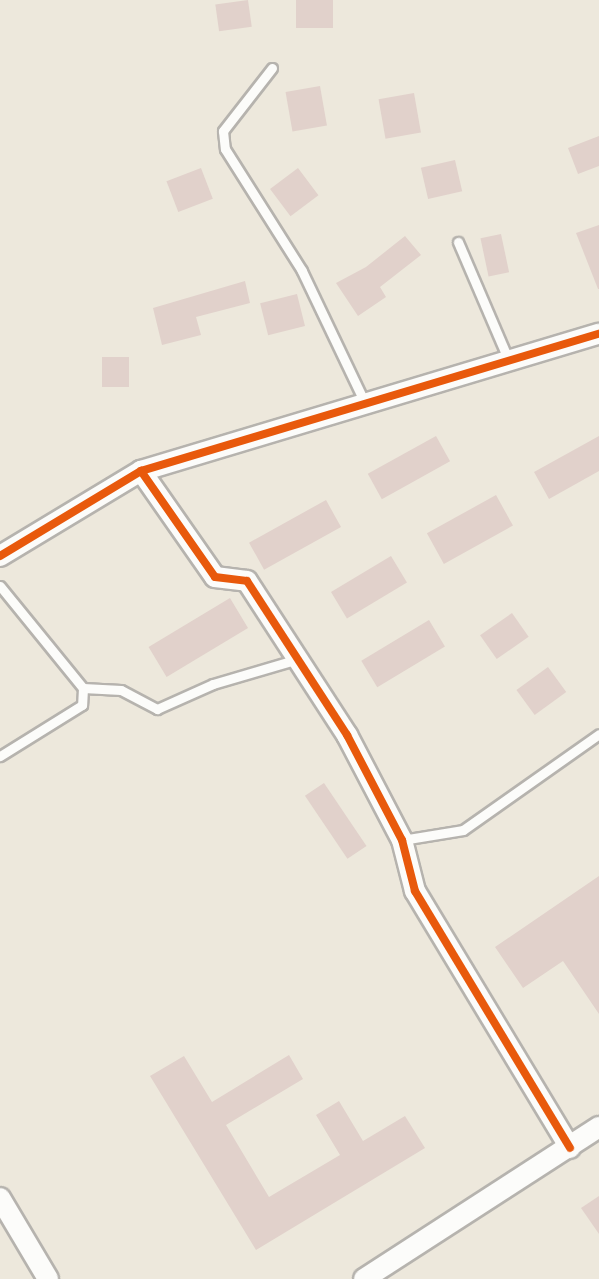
<!DOCTYPE html>
<style>
body{margin:0}
#map{position:relative;width:599px;height:1279px;overflow:hidden;background:#ede8dc;font-family:"EB Garamond",serif}
div>[style]{position:absolute}
.building>*{inset:0;background:#e1d1cb;transform-origin:0 0}
.roads{filter:drop-shadow(2px 0 #b6b3ae) drop-shadow(-2px 0 #b6b3ae) drop-shadow(0 2px #b6b3ae) drop-shadow(0 -2px #b6b3ae)}
.lane>*{height:9px;margin:-4.5px;padding:0 4.5px;transform-origin:4.5px;border-radius:4.5px;background:#fcfcfa}
.street>*{height:20px;margin:-10px;padding:0 10px;transform-origin:10px;border-radius:10px;background:#fcfcfa}
.cycleway>*{height:8px;margin:-4px;padding:0 4px;transform-origin:4px;border-radius:4px;background:#e8590c}
span{translate:-50% -50%;white-space:nowrap;text-align:center;line-height:1.15;-webkit-text-stroke:4.5px #fbf7ec;paint-order:stroke}
</style>
<div id="map">
<div class="building">
<i style="left:248px;top:0;width:27px;height:33px;rotate:82deg"></i>
<i style="left:296px;top:0;width:37px;height:28px"></i>
<i style="left:320px;top:86px;width:40px;height:35px;rotate:80deg"></i>
<i style="left:414px;top:93px;width:40px;height:36px;rotate:80deg"></i>
<i style="clip-path:polygon(599px 136px,599px 166px,578px 174px,568px 148px)"></i>
<i style="left:455px;top:160px;width:32px;height:35px;rotate:77deg"></i>
<i style="left:201px;top:168px;width:33px;height:37px;rotate:69deg"></i>
<i style="left:298px;top:168px;width:34px;height:35px;rotate:53deg"></i>
<i style="clip-path:polygon(599px 225px,599px 289px,598px 289px,576px 233px)"></i>
<i style="left:501px;top:234px;width:39px;height:21px;rotate:78deg"></i>
<i style="clip-path:polygon(405px 236px,421px 255px,380px 287px,386px 297px,358px 316px,336px 283px,366px 267px)"></i>
<i style="clip-path:polygon(245px 281px,250px 303px,196px 317px,201px 335px,162px 345px,153px 308px)"></i>
<i style="left:297px;top:294px;width:33px;height:38px;rotate:76deg"></i>
<i style="left:102px;top:357px;width:27px;height:30px"></i>
<i style="left:436px;top:436px;width:29px;height:78px;rotate:61deg"></i>
<i style="clip-path:polygon(599px 436px,599px 471px,549px 499px,534px 472px)"></i>
<i style="left:496px;top:495px;width:35px;height:79px;rotate:61deg"></i>
<i style="left:326px;top:500px;width:31px;height:88px;rotate:61deg"></i>
<i style="left:391px;top:556px;width:31px;height:70px;rotate:59deg"></i>
<i style="left:230px;top:598px;width:35px;height:95px;rotate:59deg"></i>
<i style="left:512px;top:613px;width:29px;height:39px;rotate:55deg"></i>
<i style="left:429px;top:620px;width:31px;height:79px;rotate:59deg"></i>
<i style="left:548px;top:667px;width:31px;height:39px;rotate:54deg"></i>
<i style="left:324px;top:783px;width:76px;height:23px;rotate:56deg"></i>
<i style="clip-path:polygon(599px 876px,599px 1014px,563px 961px,523px 988px,495px 947px)"></i>
<i style="clip-path:polygon(289px 1055px,303px 1079px,226px 1125px,269px 1197px,340px 1155px,316px 1115px,339px 1101px,363px 1141px,405px 1116px,425px 1148px,256px 1250px,150px 1076px,184px 1056px,212px 1102px)"></i>
<i style="clip-path:polygon(599px 1196px,599px 1234px,581px 1208px)"></i>
</div>
<div class="roads">
<div class="lane">
<i style="left:272px;top:68px;width:80px;rotate:127.9deg"></i>
<i style="left:223px;top:131px;width:18px;rotate:84deg"></i>
<i style="left:225px;top:149px;width:144px;rotate:57.7deg"></i>
<i style="left:302px;top:271px;width:148px;rotate:64.5deg"></i>
<i style="left:458px;top:242px;width:129px;rotate:66.8deg"></i>
<i style="left:0;top:586px;width:132px;rotate:50.9deg"></i>
<i style="left:83px;top:688px;width:17px;rotate:93deg"></i>
<i style="left:82px;top:705px;width:97px;rotate:148.1deg"></i>
<i style="left:83px;top:688px;width:38px;rotate:3deg"></i>
<i style="left:121px;top:690px;width:41px;rotate:27.8deg"></i>
<i style="left:157px;top:709px;width:61px;rotate:-24.1deg"></i>
<i style="left:213px;top:684px;width:89px;rotate:-16.4deg"></i>
<i style="left:402px;top:840px;width:62px;rotate:-9.3deg"></i>
<i style="left:463px;top:830px;width:166px;rotate:-35.2deg"></i>
</div>
<div class="street">
<i style="left:141px;top:471px;width:129px;rotate:55.1deg"></i>
<i style="left:215px;top:577px;width:32px;rotate:7deg"></i>
<i style="left:247px;top:581px;width:184px;rotate:57deg"></i>
<i style="left:347px;top:735px;width:119px;rotate:62.4deg"></i>
<i style="left:402px;top:840px;width:53px;rotate:75.7deg"></i>
<i style="left:415px;top:891px;width:300px;rotate:58.9deg"></i>
<i style="left:0;top:556px;width:165px;rotate:-31.1deg"></i>
<i style="left:141px;top:471px;width:478px;rotate:-16.7deg"></i>
<i style="left:0;top:1198px;width:94px;rotate:59.3deg"></i>
<i style="left:364px;top:1279px;width:280px;rotate:-32.9deg"></i>
</div>
</div>
<div class="cycleway">
<i style="left:141px;top:471px;width:129px;rotate:55.1deg"></i>
<i style="left:215px;top:577px;width:32px;rotate:7deg"></i>
<i style="left:247px;top:581px;width:184px;rotate:57deg"></i>
<i style="left:347px;top:735px;width:119px;rotate:62.4deg"></i>
<i style="left:402px;top:840px;width:53px;rotate:75.7deg"></i>
<i style="left:415px;top:891px;width:300px;rotate:58.9deg"></i>
<i style="left:0;top:556px;width:165px;rotate:-31.1deg"></i>
<i style="left:141px;top:471px;width:478px;rotate:-16.7deg"></i>
</div>
</div>
